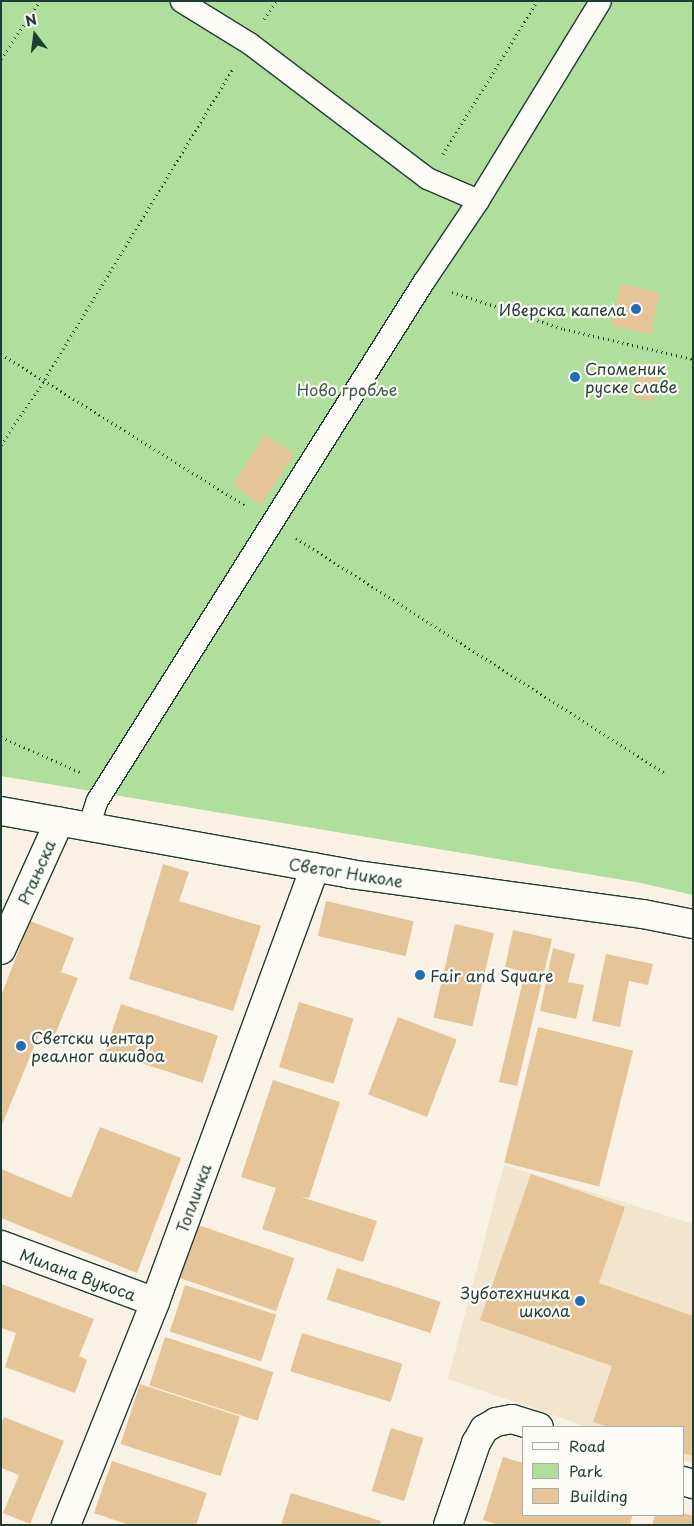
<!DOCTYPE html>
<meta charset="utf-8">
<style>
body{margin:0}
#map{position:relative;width:694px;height:1526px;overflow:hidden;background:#f8f1e4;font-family:"Playpen Sans",sans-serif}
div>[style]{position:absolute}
.built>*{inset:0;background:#f2e4cd}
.green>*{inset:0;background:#b0de9c}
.building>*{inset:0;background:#e5c598;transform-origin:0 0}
.path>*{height:3px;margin-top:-1.5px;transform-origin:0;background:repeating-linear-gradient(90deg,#1f3d34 0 1px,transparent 0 5px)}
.roads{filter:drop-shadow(1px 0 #1f3d34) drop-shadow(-1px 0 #1f3d34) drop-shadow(0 1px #1f3d34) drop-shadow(0 -1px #1f3d34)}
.service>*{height:21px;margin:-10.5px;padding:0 10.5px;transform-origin:10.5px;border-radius:10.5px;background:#fdfcf7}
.minor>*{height:28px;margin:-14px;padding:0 14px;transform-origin:14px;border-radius:14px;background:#fdfcf7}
.tertiary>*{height:28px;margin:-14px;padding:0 14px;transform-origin:14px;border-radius:14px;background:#fdfcf7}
.dots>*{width:14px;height:14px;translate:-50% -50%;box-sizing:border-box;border:2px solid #fdfcf7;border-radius:50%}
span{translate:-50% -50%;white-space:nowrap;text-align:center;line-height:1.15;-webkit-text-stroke:4.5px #fdfcf7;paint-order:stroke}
.poi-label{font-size:16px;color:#1f3d34}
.right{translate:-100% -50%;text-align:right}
.left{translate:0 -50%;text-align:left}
.park-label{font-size:16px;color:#3c5d49}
.street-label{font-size:16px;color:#1f3d34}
.frame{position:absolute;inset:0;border:2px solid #1f3d34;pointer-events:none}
.legend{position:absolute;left:522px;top:1426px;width:162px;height:90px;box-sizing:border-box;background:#fdfcf7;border:1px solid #a4b0a9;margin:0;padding:6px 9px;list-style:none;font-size:15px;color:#1f3d34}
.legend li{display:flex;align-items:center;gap:10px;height:25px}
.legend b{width:25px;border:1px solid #a4b0a9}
.north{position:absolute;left:10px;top:10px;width:50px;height:50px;-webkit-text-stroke:4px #fdfcf7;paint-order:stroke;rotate:345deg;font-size:14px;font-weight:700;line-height:20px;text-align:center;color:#1f3d34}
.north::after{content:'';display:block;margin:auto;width:18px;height:22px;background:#1f3d34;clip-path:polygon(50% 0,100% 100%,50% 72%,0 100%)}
</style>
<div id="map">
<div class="built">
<i style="clip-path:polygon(504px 1165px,693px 1224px,693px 1463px,683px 1460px,683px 1427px,588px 1427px,448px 1379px)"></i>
</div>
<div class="green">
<i style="clip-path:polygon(1px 1px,693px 1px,693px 895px,641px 883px,1px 776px)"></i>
</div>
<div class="building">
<i style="left:621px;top:284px;width:40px;height:42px;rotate:13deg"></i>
<i style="left:638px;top:372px;width:21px;height:26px;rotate:11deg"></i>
<i style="left:265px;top:435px;width:35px;height:60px;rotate:33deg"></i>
<i style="clip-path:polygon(163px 864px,189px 872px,179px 901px,261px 926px,233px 1011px,129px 979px)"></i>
<i style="left:326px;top:901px;width:90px;height:36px;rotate:13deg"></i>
<i style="clip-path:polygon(30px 921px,74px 938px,61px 972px,78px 978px,55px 1035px,41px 1030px,1px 1127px,1px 996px)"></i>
<i style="left:455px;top:924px;width:40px;height:96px;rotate:13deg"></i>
<i style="clip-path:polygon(513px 930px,552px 939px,517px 1086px,499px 1082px,525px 972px,505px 967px)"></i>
<i style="clip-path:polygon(553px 948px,575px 954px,568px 982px,584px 985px,576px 1019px,540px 1011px)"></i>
<i style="clip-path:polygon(606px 954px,653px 964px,648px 985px,629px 981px,620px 1027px,592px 1021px)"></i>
<i style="left:299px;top:1002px;width:57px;height:68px;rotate:17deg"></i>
<i style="left:121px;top:1004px;width:102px;height:50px;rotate:18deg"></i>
<i style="left:398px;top:1017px;width:63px;height:83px;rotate:21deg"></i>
<i style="left:538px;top:1027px;width:98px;height:140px;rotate:14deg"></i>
<i style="clip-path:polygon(273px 1080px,340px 1102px,309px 1198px,301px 1197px,377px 1221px,363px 1262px,262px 1229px,276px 1188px,241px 1177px)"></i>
<i style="clip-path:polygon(100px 1127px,181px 1158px,137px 1273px,1px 1218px,1px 1169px,71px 1198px)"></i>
<i style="clip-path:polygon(531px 1174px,625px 1207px,599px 1283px,693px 1316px,693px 1456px,683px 1453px,683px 1427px,609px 1427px,593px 1422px,612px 1366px,480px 1320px)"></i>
<i style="left:198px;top:1225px;width:102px;height:56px;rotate:19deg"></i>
<i style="left:337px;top:1268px;width:109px;height:33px;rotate:18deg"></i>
<i style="clip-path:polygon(1px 1284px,94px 1319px,79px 1356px,87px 1360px,75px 1393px,5px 1367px,16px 1333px,1px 1328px)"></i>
<i style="left:185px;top:1285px;width:96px;height:49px;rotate:18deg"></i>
<i style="left:302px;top:1333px;width:105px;height:40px;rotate:17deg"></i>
<i style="left:165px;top:1337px;width:114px;height:51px;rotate:18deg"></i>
<i style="left:140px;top:1384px;width:105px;height:63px;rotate:18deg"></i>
<i style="clip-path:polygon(4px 1417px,64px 1441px,30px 1524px,3px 1513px,19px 1475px,1px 1468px,1px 1424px)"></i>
<i style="left:391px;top:1428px;width:34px;height:66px;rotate:17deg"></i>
<i style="clip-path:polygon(503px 1457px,523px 1463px,523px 1515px,633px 1515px,630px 1523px,634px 1525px,499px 1525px,483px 1520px)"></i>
<i style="clip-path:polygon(112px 1461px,207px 1493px,196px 1525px,129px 1525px,94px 1513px)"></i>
<i style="clip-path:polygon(291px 1493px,381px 1521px,380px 1525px,281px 1525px)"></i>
<i style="clip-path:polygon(683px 1513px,693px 1516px,693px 1525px,652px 1525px,655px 1515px)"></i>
</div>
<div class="path">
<i style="left:264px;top:19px;width:22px;rotate:-56deg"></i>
<i style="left:1px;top:59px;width:70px;rotate:-56.1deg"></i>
<i style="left:443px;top:154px;width:180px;rotate:-58.4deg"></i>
<i style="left:452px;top:292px;width:118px;rotate:18.3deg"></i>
<i style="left:564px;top:329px;width:132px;rotate:13.1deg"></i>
<i style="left:1px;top:354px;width:288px;rotate:31.8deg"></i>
<i style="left:1px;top:445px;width:79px;rotate:-56.3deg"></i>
<i style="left:45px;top:379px;width:363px;rotate:-58.8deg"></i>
<i style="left:296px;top:538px;width:436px;rotate:32.5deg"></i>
<i style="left:1px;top:737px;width:86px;rotate:23.9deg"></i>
</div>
<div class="roads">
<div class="service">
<i style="left:478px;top:200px;width:233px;rotate:-58.5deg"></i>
<i style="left:88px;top:827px;width:28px;rotate:-72deg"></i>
<i style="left:97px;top:800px;width:612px;rotate:-57.82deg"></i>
<i style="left:423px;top:282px;width:99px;rotate:-56.1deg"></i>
<i style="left:478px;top:200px;width:56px;rotate:-156.7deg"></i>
<i style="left:427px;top:178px;width:223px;rotate:-142.8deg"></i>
<i style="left:249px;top:43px;width:80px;rotate:-148.3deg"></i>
</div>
<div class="minor">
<i style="left:1px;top:950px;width:141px;rotate:-65.6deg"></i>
<i style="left:1px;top:1245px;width:164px;rotate:20.3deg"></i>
<i style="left:683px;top:1481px;width:10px;rotate:17deg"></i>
<i style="left:66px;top:1525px;width:240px;rotate:-68.2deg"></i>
<i style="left:155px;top:1302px;width:463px;rotate:-69.8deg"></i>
<i style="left:448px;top:1525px;width:87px;rotate:-71.1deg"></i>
<i style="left:476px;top:1443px;width:16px;rotate:-60deg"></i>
<i style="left:484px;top:1429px;width:14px;rotate:-30deg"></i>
<i style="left:496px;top:1422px;width:16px;rotate:-11deg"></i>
<i style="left:512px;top:1419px;width:28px;rotate:17deg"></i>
</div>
<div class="tertiary">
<i style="left:1px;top:811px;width:355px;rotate:10.2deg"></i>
<i style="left:350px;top:874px;width:296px;rotate:7.8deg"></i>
<i style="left:643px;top:914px;width:51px;rotate:11.3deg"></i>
</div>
</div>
<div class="dots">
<i style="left:636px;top:309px;background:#1f6fb2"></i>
<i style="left:575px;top:377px;background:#1f6fb2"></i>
<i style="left:420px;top:975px;background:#1f6fb2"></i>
<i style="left:21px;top:1046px;background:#1f6fb2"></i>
<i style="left:580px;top:1301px;background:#1f6fb2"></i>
</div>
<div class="poi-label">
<span class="right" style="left:626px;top:309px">Иверска капела</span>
<span class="left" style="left:585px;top:377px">Споменик<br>руске славе</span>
<span class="left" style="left:430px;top:975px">Fair and Square</span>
<span class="left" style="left:31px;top:1046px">Светски центар<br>реалног аикидоа</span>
<span class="right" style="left:570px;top:1301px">Зуботехничка<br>школа</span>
</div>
<div class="park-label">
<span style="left:347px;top:389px">Ново гробље</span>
</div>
<div class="street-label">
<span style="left:36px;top:872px;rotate:-66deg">Ртањска</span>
<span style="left:346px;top:872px;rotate:9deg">Светог Николе</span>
<span style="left:193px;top:1198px;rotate:-70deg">Топличка</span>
<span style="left:78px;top:1274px;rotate:20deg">Милана Вукоса</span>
</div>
<div class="frame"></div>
<ul class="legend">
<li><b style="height:6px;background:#fdfcf7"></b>Road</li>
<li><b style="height:14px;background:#b0de9c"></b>Park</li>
<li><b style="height:14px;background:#e5c598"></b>Building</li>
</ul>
<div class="north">N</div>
</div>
